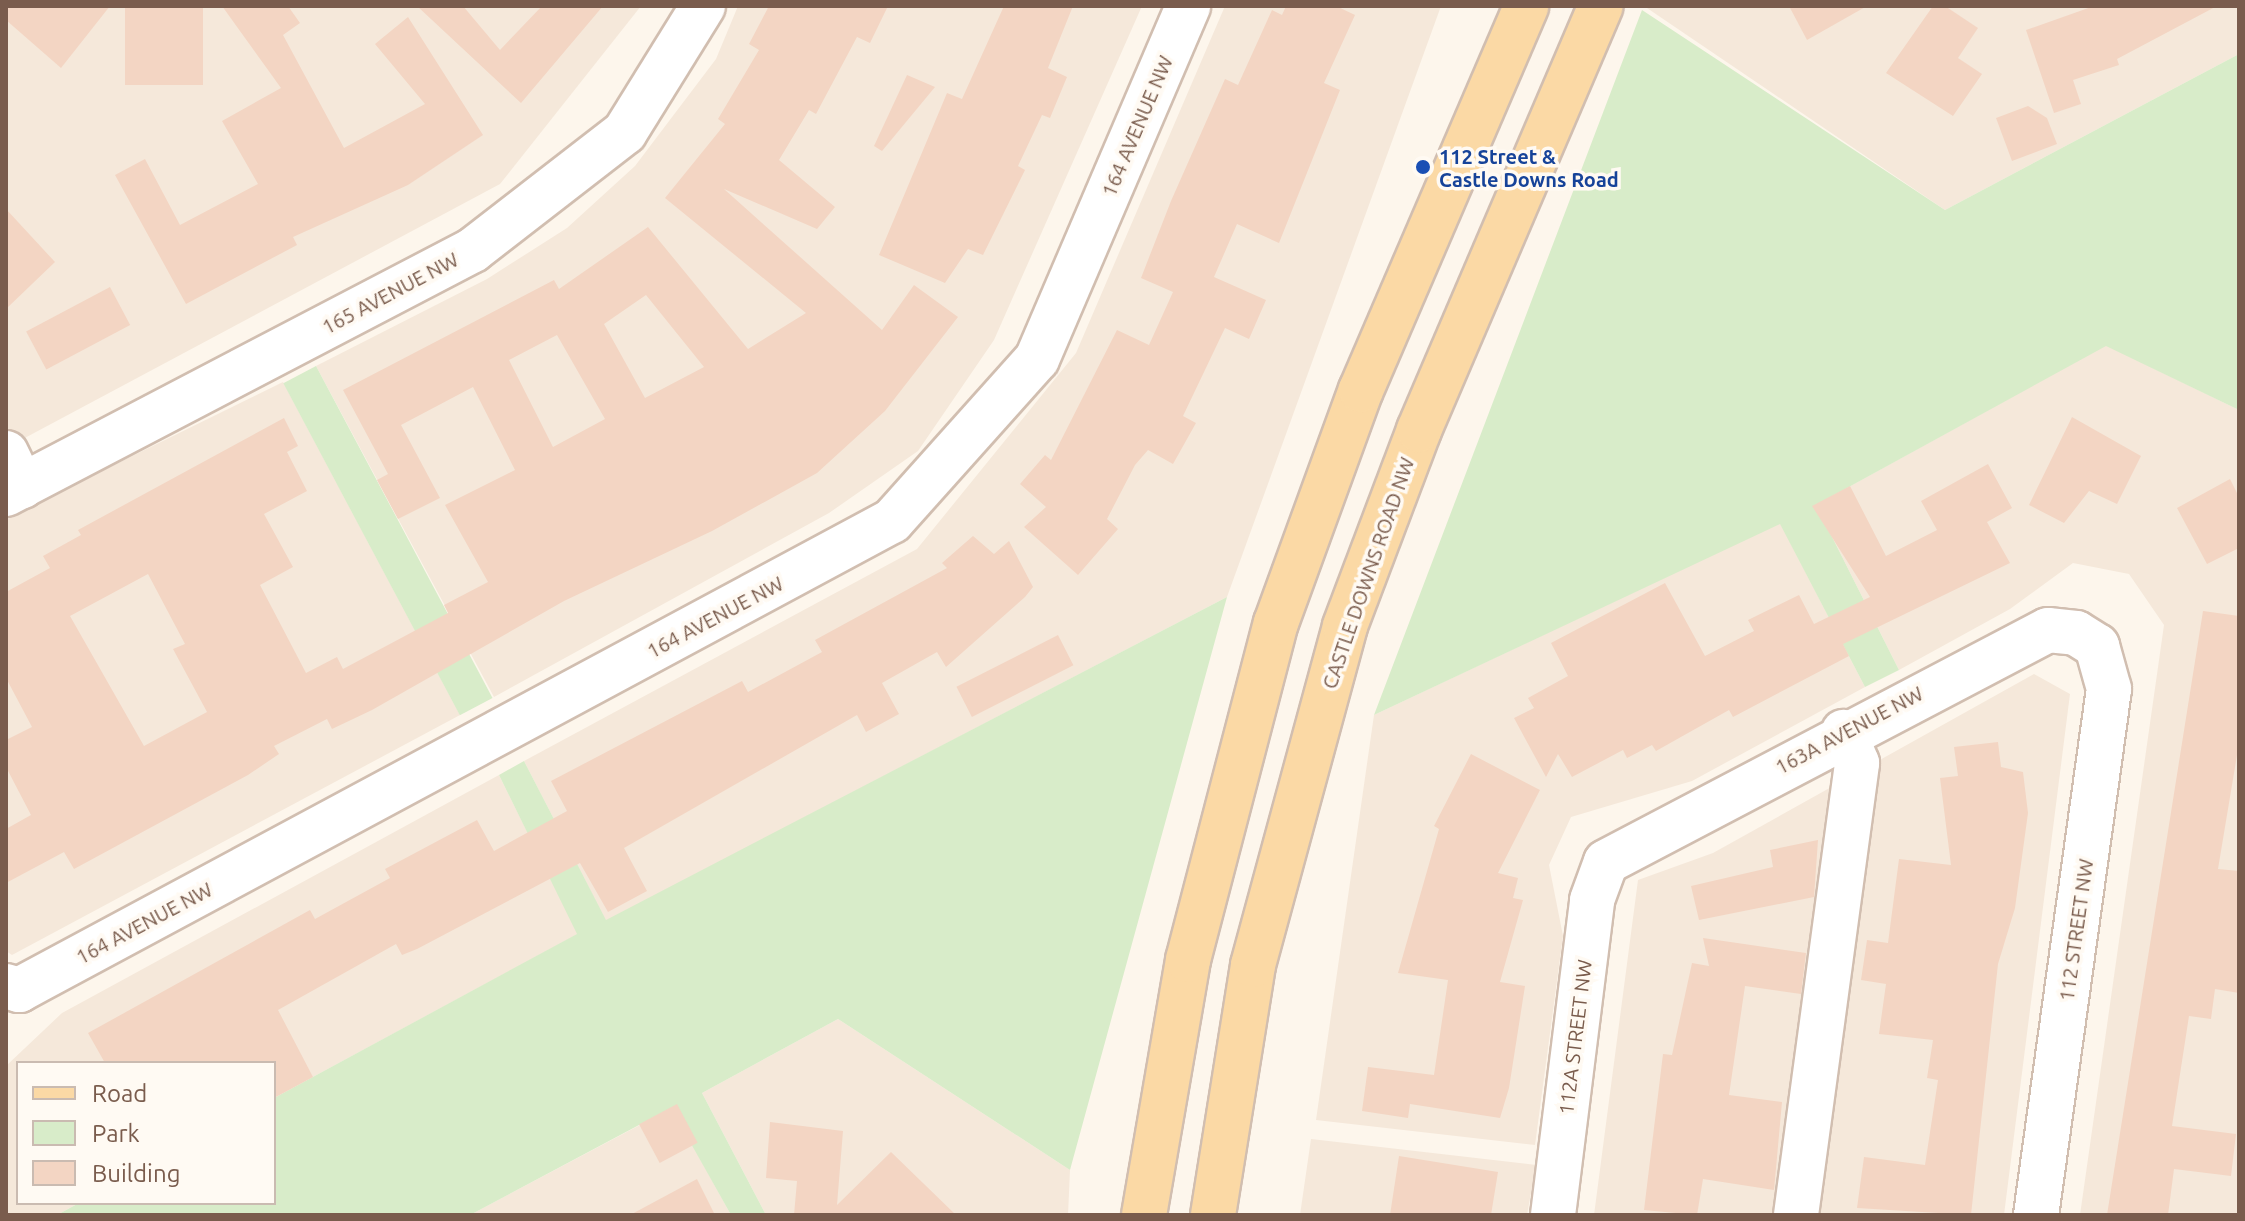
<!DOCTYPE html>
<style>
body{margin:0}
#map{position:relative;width:2245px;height:1221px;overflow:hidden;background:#fdf6ec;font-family:Ubuntu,sans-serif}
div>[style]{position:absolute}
.residential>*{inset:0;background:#f5e8da}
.green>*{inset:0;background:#d8ecc9;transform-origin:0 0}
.building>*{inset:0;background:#f3d5c3;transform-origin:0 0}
.roads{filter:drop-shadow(2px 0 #d1beb0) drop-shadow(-2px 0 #d1beb0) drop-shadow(0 2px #d1beb0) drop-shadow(0 -2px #d1beb0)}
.minor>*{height:44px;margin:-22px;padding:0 22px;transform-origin:22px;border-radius:22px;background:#fff}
.major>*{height:44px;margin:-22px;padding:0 22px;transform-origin:22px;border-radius:22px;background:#fbd9a5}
.dots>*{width:22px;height:22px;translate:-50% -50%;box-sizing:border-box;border:4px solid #fffaf3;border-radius:50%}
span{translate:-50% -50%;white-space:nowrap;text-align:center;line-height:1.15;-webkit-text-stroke:7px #fffaf3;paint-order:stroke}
.street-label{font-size:20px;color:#7a5c4d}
.transit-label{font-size:20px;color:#164399;font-weight:700}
.left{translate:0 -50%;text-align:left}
.frame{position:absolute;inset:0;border:8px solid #7a5c4d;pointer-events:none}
.legend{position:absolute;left:16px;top:1061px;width:260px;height:144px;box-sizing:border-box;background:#fffaf3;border:2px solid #cabbb1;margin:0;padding:10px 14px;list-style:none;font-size:24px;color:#7a5c4d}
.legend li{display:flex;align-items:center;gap:16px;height:40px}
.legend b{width:40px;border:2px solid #cabbb1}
</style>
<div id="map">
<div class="residential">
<i style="clip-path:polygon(6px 6px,641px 6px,500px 184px,6px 448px)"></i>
<i style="clip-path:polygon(738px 6px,1142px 6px,994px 340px,918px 451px,829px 513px,494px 697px,316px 366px,487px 279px,567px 228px,635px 166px,716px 59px)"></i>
<i style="clip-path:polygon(1225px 6px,1441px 6px,1227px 597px,606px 921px,524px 761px,917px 549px,1076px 353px)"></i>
<i style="clip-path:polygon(1644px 6px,2239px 6px,2239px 54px,1945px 210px)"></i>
<i style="clip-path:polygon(2106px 345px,2239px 410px,2239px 1215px,2080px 1215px,2164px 625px,2129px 574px,2073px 563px,2010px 609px,1899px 670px,1816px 505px)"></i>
<i style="clip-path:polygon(283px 382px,460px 715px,12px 955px,6px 951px,6px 518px)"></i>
<i style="clip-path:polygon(1780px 523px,1865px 687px,1692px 781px,1571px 817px,1549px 865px,1563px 936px,1535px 1145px,1316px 1120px,1374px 715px)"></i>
<i style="clip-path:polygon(2034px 674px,2070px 694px,2004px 1215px,1594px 1215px,1638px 880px,1713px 853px)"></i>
<i style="clip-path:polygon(499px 775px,578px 934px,274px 1098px,274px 1063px,18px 1063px,18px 1203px,79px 1203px,57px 1215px,6px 1215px,6px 1066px,62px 1013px)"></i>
<i style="clip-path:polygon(838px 1019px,1070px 1170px,1068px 1215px,766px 1215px,702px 1093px)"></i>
<i style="clip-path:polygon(672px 1108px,731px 1215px,470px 1215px)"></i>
<i style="clip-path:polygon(1311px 1139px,1536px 1165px,1527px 1215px,1300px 1215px)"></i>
</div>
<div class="green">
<i style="clip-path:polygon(1642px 10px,1945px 210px,2239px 54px,2239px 410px,2106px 346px,1816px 505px,1899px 670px,1865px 687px,1780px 524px,1374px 715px)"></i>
<i style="left:316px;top:366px;width:376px;height:37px;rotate:62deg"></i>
<i style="clip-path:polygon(1227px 597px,1070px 1170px,838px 1019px,702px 1093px,766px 1215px,731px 1215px,671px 1108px,470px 1215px,57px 1215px,79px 1203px,274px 1203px,274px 1098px,577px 934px,499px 775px,524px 761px,606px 920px)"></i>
</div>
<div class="building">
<i style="clip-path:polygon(6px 6px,110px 6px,61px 68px,6px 20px)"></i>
<i style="left:125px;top:6px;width:78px;height:79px"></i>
<i style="clip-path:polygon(222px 6px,288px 6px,300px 23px,283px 35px,344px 148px,425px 104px,375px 44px,408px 17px,483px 135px,408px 185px,293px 237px,297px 245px,186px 304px,115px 175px,145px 159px,180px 225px,258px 184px,222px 121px,281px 88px)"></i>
<i style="clip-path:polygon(417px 6px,463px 6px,500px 50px,542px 6px,603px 6px,521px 103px)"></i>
<i style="clip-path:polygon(evenodd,769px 6px,888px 6px,870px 43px,857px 37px,816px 114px,809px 110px,779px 160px,835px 207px,817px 229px,724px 189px,882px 330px,914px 285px,958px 317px,885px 411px,817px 473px,712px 531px,564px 601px,372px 710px,332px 729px,327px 719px,274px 746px,279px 754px,248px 775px,74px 869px,64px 852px,6px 883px,6px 829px,31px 815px,6px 767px,6px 740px,32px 727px,6px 678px,6px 592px,50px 568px,43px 556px,81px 535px,78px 530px,284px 418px,298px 446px,287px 452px,307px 491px,264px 514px,293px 567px,260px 585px,306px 673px,337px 657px,343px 669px,448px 613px,444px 605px,488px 582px,445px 505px,515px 470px,473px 387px,401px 425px,440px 498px,398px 519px,377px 480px,388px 474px,343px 390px,554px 280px,559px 289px,648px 227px,748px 349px,806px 313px,665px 198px,725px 124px,718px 119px,759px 50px,749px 44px,769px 6px,646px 295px,704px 367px,645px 398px,604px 324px,646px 295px,769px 6px,557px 335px,605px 419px,553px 447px,509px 360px,557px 335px,769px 6px,148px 574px,185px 644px,173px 649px,207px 712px,144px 746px,70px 616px,148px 574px)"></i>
<i style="clip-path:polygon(1004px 6px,1073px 6px,1048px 68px,1067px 77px,1050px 118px,1042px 115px,1018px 166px,1025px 170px,983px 255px,968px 249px,945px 283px,879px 255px,947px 93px,962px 99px)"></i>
<i style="clip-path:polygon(1286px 6px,1336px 6px,1355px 15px,1324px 83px,1340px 90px,1279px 243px,1237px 224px,1214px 277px,1266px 300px,1249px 339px,1225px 328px,1183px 416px,1196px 423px,1173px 464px,1148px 450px,1135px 465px,1107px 519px,1118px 529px,1078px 575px,1024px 527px,1046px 507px,1020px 484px,1045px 455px,1051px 460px,1117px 330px,1149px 345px,1173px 292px,1141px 278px,1171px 201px,1225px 79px,1238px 85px,1272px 10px,1282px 15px)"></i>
<i style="clip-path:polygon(1789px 6px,1867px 6px,1807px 40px)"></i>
<i style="clip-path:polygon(1933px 6px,1945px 6px,1978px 28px,1958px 58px,1982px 74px,1953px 116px,1886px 73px)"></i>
<i style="clip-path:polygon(2094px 6px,2217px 6px,2117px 59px,2119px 65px,2073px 80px,2081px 104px,2054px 113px,2026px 30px)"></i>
<i style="clip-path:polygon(907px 75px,935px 87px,882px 151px,874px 146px)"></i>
<i style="clip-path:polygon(2028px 106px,2047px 118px,2057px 144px,2012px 161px,1996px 118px)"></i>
<i style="clip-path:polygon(6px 209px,55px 262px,6px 309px)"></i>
<i style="left:110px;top:287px;width:43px;height:95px;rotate:62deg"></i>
<i style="clip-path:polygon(2072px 417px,2141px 456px,2117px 504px,2089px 491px,2064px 523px,2029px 505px)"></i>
<i style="clip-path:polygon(1988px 464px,2012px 508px,1987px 522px,2010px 563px,1843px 644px,1849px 656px,1733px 717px,1729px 710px,1656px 751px,1652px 745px,1627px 758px,1623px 750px,1572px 777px,1558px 754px,1546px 777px,1514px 718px,1534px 708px,1528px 698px,1568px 676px,1551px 643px,1665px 583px,1705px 656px,1754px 631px,1748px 620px,1799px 595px,1814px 624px,1870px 597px,1812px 506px,1850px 486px,1886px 556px,1937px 530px,1921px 501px)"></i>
<i style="clip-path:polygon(2230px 479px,2239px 497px,2239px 548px,2207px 564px,2177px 508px)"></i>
<i style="clip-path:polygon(973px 536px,994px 554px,1009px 541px,1033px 587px,1025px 597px,946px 667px,937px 652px,882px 683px,899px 714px,866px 732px,857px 715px,624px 848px,647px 891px,608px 912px,580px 863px,417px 949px,402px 955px,396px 944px,278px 1010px,313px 1077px,274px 1098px,274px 1063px,105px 1063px,88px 1033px,310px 910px,315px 919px,390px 878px,385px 869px,477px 820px,494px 851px,567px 811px,551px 781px,742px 681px,748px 692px,822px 652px,815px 640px,947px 568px,942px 563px)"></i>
<i style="clip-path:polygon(2203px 611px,2239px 616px,2239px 743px,2218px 869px,2239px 871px,2239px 993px,2215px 989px,2211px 1019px,2189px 1016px,2172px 1126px,2236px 1134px,2231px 1176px,2174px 1169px,2168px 1215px,2107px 1215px)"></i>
<i style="left:1058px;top:635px;width:34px;height:114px;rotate:63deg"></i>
<i style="clip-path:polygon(1998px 742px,2001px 767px,2023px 772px,2028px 813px,2015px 908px,1998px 964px,1971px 1215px,1857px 1208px,1864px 1157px,1925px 1165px,1938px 1080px,1927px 1078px,1933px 1040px,1879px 1034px,1886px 984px,1861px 980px,1867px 940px,1888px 943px,1899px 859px,1951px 865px,1940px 778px,1958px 776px,1954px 747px)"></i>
<i style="clip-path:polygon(1471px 754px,1540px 790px,1498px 873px,1518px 878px,1513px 898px,1523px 900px,1500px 982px,1525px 986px,1509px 1088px,1500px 1118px,1410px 1104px,1408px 1118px,1362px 1111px,1368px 1067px,1434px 1075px,1448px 980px,1398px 973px,1439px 829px,1434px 826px)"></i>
<i style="clip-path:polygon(1818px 840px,1814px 897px,1699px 920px,1691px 886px,1773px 867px,1770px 850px)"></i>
<i style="clip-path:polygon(1703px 938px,1806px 953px,1801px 994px,1745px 986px,1729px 1095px,1782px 1102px,1774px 1190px,1703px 1179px,1697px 1215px,1644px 1210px,1663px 1054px,1672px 1055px,1692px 963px,1709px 966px)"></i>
<i style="left:677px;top:1104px;width:44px;height:43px;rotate:62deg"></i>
<i style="clip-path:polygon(770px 1122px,843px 1131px,837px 1205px,891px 1152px,956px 1215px,794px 1215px,797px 1181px,766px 1178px)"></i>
<i style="clip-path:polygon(1399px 1156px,1498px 1172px,1491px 1215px,1390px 1215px)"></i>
<i style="clip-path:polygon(697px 1179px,715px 1215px,630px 1215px)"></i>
</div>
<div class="roads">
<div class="minor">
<i style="left:6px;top:453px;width:37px;rotate:64deg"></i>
<i style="left:6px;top:494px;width:527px;rotate:-27.59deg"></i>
<i style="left:473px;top:250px;width:192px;rotate:-37.8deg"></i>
<i style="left:625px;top:132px;width:148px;rotate:-58.2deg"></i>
<i style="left:6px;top:986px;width:14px;rotate:17deg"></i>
<i style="left:19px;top:990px;width:991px;rotate:-28.25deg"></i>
<i style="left:892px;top:521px;width:217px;rotate:-48.2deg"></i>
<i style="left:1037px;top:359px;width:384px;rotate:-66.8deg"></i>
<i style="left:1553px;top:1215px;width:317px;rotate:-82.9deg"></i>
<i style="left:1592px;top:900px;width:40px;rotate:-69.8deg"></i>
<i style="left:1606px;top:862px;width:499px;rotate:-27.7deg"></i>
<i style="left:2048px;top:630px;width:28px;rotate:6deg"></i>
<i style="left:2076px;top:633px;width:25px;rotate:32deg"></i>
<i style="left:2097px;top:646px;width:45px;rotate:74.4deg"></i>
<i style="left:2109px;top:689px;width:531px;rotate:97.9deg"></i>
<i style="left:1796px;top:1215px;width:456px;rotate:-82.3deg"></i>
<i style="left:1857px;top:763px;width:34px;rotate:-113deg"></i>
</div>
<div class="major">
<i style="left:1144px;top:1215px;width:259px;rotate:-80.2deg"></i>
<i style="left:1188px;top:960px;width:348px;rotate:-75.4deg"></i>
<i style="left:1276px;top:623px;width:248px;rotate:-70deg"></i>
<i style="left:1361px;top:390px;width:418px;rotate:-66.7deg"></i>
<i style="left:1213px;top:1215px;width:253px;rotate:-80.9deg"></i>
<i style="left:1253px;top:965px;width:351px;rotate:-74.8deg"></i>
<i style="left:1345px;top:626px;width:210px;rotate:-69.3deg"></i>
<i style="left:1419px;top:430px;width:461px;rotate:-66.8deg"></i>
</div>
</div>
<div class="dots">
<i style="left:1423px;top:167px;background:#1a4fb4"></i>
</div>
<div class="street-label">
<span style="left:1137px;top:126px;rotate:-67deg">164 AVENUE NW</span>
<span style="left:390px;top:293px;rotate:-28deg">165 AVENUE NW</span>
<span style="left:1368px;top:573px;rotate:-71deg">CASTLE DOWNS ROAD NW</span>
<span style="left:715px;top:617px;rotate:-28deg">164 AVENUE NW</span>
<span style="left:1849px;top:730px;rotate:-28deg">163A AVENUE NW</span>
<span style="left:144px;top:923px;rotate:-28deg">164 AVENUE NW</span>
<span style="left:2076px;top:930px;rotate:-82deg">112 STREET NW</span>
<span style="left:1575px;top:1037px;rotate:-83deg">112A STREET NW</span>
</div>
<div class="transit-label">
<span class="left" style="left:1439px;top:168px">112 Street &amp;<br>Castle Downs Road</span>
</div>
<div class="frame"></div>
<ul class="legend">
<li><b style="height:10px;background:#fbd9a5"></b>Road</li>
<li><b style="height:22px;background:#d8ecc9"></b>Park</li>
<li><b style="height:22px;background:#f3d5c3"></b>Building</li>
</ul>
</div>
